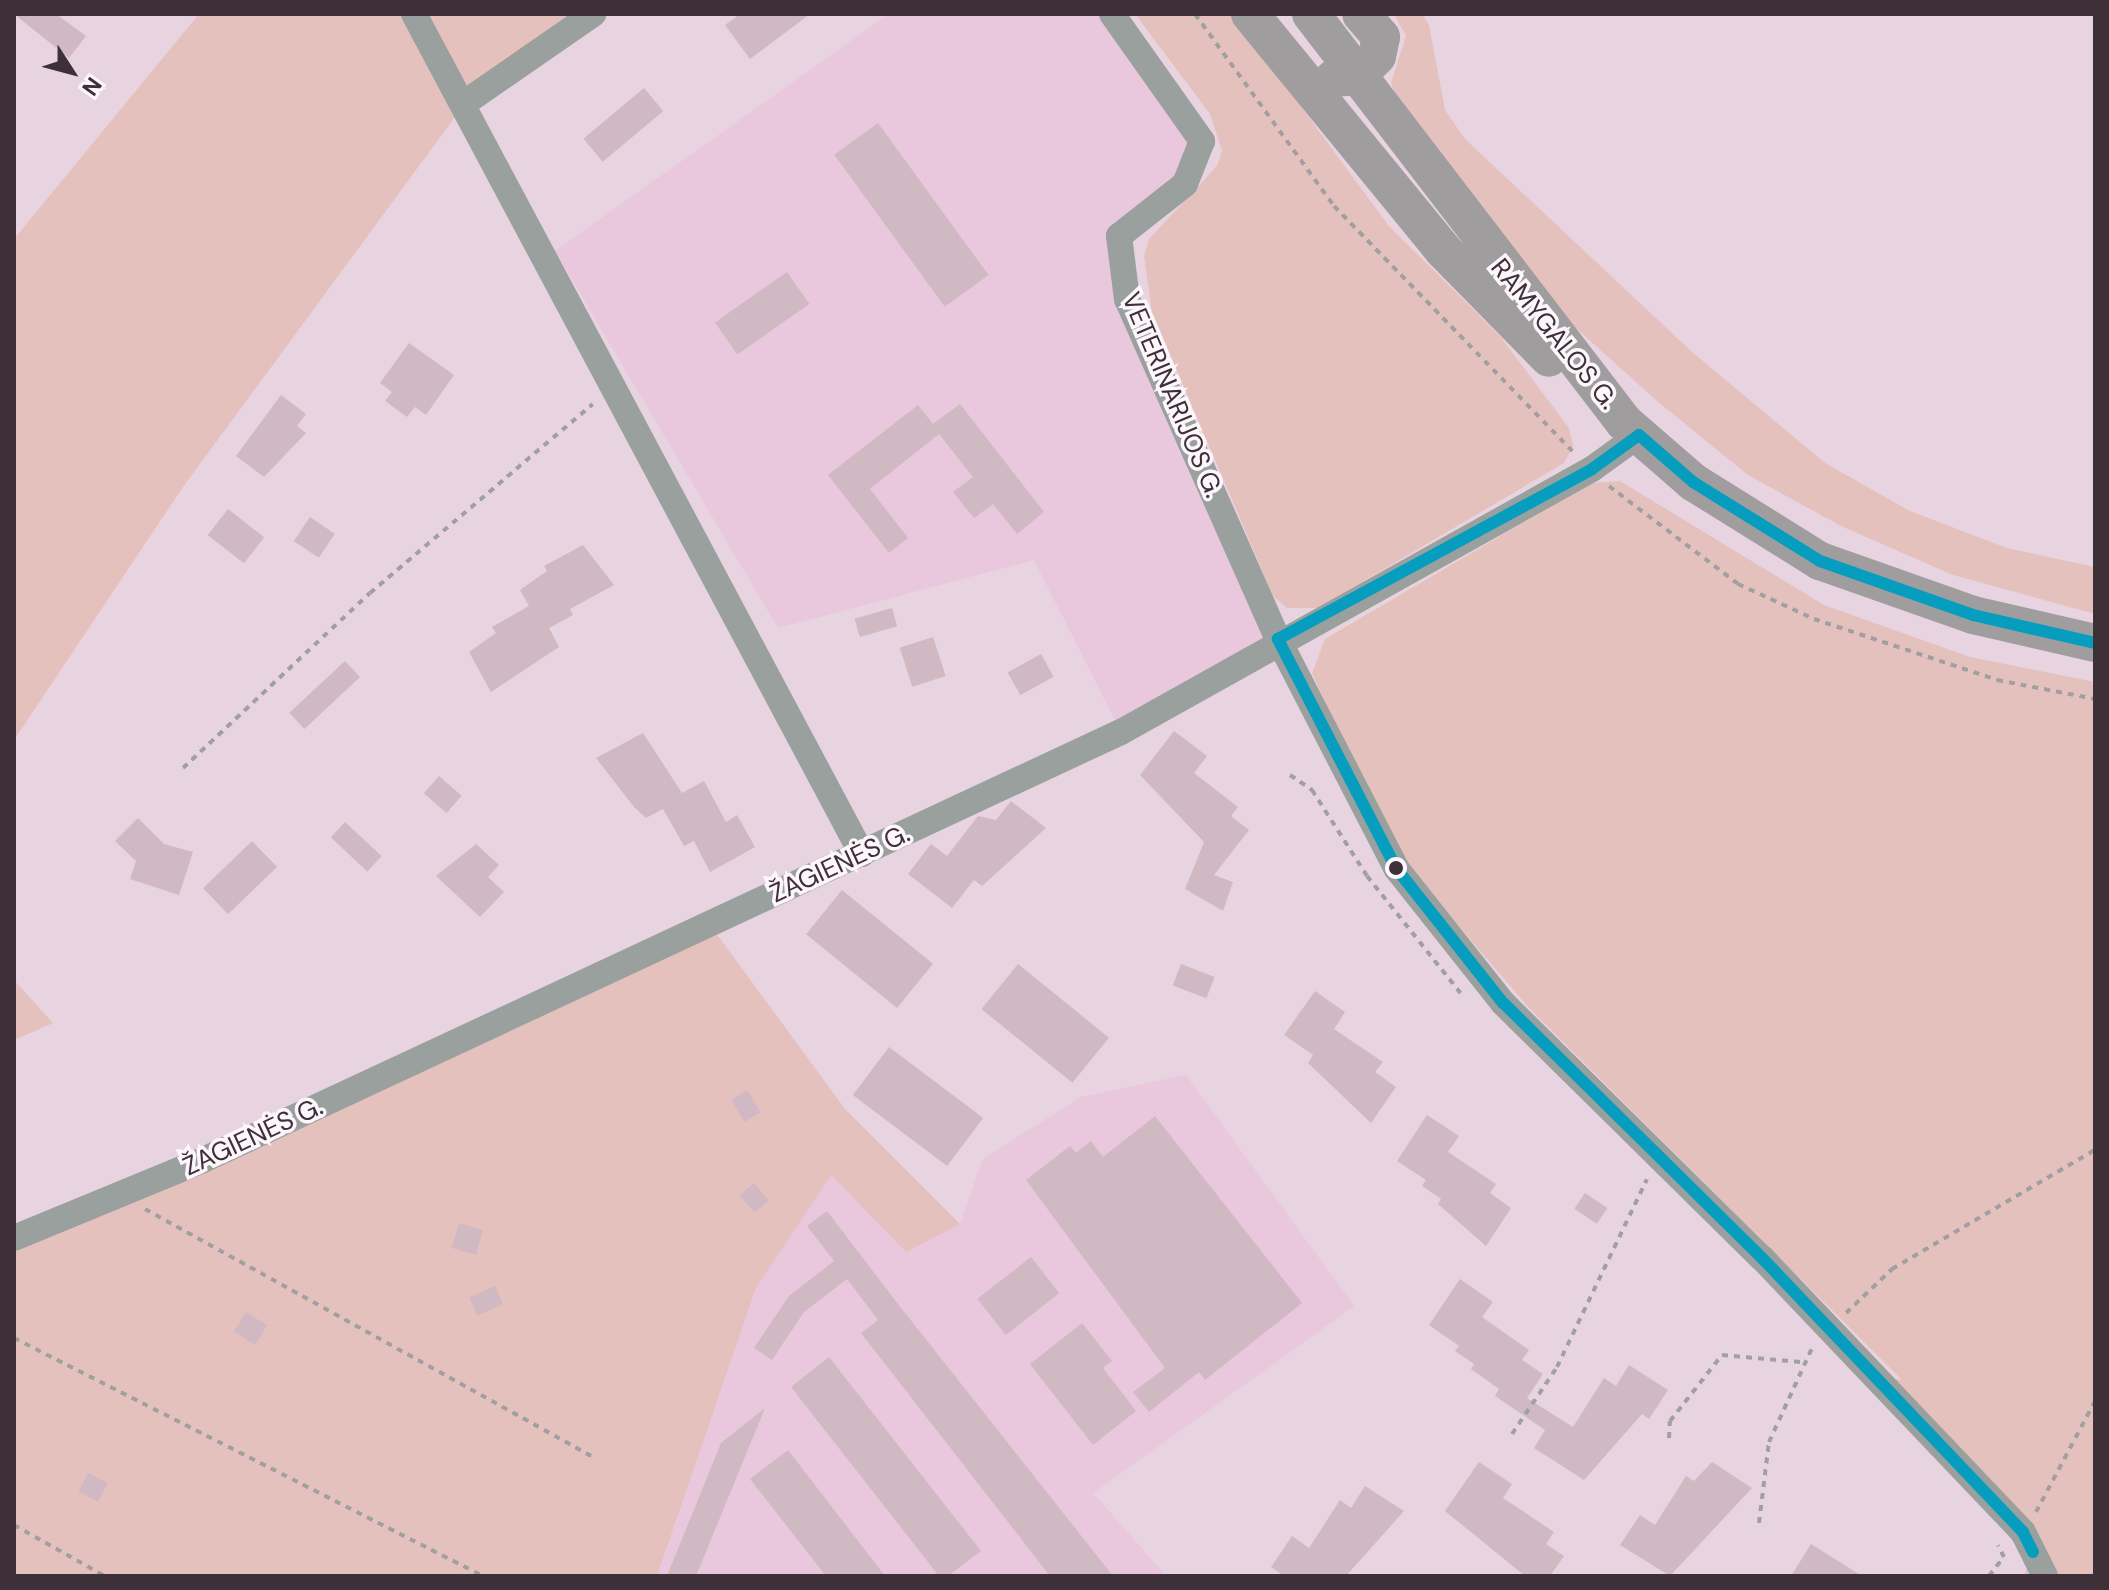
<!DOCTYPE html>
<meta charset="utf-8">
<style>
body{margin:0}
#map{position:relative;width:2109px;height:1590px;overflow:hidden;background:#e8d3e0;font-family:"DM Sans",sans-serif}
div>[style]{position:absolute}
.built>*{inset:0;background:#e9c7dd}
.green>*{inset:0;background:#e5c1be}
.building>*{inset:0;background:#d0b9c3;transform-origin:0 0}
.path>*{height:4px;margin-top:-2px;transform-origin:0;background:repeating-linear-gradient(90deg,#a1a0a0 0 6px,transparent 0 12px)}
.minor>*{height:26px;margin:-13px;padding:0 13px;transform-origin:13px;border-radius:13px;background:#9aa09d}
.highway>*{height:38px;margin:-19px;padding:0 19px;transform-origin:19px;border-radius:19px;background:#a09d9f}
.bus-1>*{height:12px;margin:-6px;padding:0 6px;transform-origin:6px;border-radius:6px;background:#069dbf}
.dots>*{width:22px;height:22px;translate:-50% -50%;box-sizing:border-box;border:4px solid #fdf6fa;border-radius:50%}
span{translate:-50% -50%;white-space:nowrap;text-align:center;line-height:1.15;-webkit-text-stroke:7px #fdf6fa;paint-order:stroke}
.street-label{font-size:26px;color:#3e3039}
.frame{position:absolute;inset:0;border:16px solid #3e3039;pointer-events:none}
.north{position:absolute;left:32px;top:32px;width:80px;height:80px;-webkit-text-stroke:6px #fdf6fa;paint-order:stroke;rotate:126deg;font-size:22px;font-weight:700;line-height:32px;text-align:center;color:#3e3039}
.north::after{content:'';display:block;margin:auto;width:28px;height:36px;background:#3e3039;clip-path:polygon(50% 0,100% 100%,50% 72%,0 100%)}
</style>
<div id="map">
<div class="built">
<i style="clip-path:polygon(889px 14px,1112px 14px,1200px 155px,1119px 236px,1127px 299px,1278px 639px,1121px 732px,1034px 560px,778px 628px,555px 251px)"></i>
<i style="clip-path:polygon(1186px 1075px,1354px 1306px,1093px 1493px,1166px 1576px,657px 1576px,756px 1288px,831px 1174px,960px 1224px,983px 1159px,1081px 1097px)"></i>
</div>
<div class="green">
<i style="clip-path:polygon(199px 14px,593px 14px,466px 102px,183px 487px,14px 740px,14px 239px)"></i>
<i style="clip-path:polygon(1135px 14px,1233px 14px,1388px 225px,1500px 336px,1569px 428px,1573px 446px,1564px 463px,1318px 608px,1287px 608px,1273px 596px,1152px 312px,1144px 256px,1149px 239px,1217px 166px,1222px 151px,1210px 114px)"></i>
<i style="clip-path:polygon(1394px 14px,1422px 14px,1429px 25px,1445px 110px,1465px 139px,1691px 351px,1825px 463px,1910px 511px,2007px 548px,2095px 567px,2095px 614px,1953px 575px,1841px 526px,1748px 475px,1657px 401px,1557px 311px,1396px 97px,1391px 83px,1406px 36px)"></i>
<i style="clip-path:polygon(1620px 481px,1824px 605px,1970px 657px,2095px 682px,2095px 1576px,2024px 1576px,2033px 1552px,1873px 1375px,1902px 1380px,1531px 1010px,1431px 894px,1383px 828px,1312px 673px,1325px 639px,1591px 483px)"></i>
<i style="clip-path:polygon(713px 929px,845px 1109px,960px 1224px,906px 1252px,831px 1175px,756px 1288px,657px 1576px,14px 1576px,14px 1244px)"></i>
<i style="clip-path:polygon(14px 980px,53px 1023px,14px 1040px)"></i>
</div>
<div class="building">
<i style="clip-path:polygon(14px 14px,56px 14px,86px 36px,69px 58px)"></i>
<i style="clip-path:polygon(740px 14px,810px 14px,750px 59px,725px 25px)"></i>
<i style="left:644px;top:88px;width:30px;height:79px;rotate:50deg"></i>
<i style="left:878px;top:123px;width:188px;height:54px;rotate:54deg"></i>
<i style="left:787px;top:272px;width:39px;height:88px;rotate:55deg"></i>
<i style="clip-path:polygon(409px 343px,454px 375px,426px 415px,415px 407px,407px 417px,385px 401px,392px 392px,380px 383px)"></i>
<i style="clip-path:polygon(281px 395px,306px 414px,297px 426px,306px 433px,264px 477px,236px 456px)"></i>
<i style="clip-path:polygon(960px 404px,1044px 512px,1017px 534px,993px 504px,974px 518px,953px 492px,973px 477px,939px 434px,870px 489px,908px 538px,889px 553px,828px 475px,918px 405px,933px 424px)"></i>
<i style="left:228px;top:509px;width:46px;height:33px;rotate:38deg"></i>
<i style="left:310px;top:517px;width:30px;height:29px;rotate:34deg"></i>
<i style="clip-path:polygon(583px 545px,614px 585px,570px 609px,573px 615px,549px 628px,559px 647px,491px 692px,469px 652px,496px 633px,492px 627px,529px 606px,520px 590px,547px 571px,544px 566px)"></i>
<i style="left:892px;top:608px;width:19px;height:39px;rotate:74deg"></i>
<i style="left:933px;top:637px;width:41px;height:35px;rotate:72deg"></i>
<i style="left:1041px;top:654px;width:26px;height:38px;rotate:61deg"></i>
<i style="left:345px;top:661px;width:22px;height:76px;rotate:47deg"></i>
<i style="clip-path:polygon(1174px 731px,1207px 756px,1194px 773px,1238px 807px,1231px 816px,1249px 830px,1214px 875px,1233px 882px,1223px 911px,1185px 889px,1204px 842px,1140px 775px)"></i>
<i style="clip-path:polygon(643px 733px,682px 793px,704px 781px,726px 822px,737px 815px,755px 847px,710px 872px,694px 841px,684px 846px,663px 809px,646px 818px,634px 807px,596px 758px)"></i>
<i style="left:439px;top:776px;width:30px;height:23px;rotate:41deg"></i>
<i style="clip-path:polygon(1011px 801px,1046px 828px,982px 886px,974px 880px,952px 908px,908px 874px,931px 844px,947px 856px,978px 816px,996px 820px)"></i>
<i style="clip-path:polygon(138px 818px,164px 844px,193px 852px,179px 895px,130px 879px,136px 861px,115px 841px)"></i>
<i style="left:345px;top:822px;width:50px;height:21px;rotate:43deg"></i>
<i style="left:252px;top:841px;width:36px;height:68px;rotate:46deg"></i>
<i style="clip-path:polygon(476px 844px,499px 865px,488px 877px,504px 892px,480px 917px,436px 876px)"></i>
<i style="left:842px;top:890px;width:117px;height:57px;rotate:39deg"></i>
<i style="left:1018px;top:964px;width:117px;height:58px;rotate:39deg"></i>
<i style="left:1181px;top:964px;width:36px;height:23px;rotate:21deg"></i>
<i style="clip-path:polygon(1315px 991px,1345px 1012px,1334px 1029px,1383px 1062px,1375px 1072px,1396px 1087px,1371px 1123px,1308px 1063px,1313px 1055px,1284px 1035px)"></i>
<i style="left:889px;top:1047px;width:118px;height:60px;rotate:37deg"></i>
<i style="left:747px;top:1090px;width:26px;height:19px;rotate:58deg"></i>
<i style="clip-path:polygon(1427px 1115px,1459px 1136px,1448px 1152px,1496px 1184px,1490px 1193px,1511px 1208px,1486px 1246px,1438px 1204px,1441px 1199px,1422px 1186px,1426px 1180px,1397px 1161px)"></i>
<i style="clip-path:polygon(1155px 1116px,1302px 1303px,1205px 1380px,1199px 1372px,1149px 1412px,1133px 1392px,1165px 1368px,1026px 1180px,1070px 1146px,1076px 1153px,1091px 1141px,1103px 1157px)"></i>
<i style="left:754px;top:1183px;width:23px;height:19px;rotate:50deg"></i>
<i style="left:1585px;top:1193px;width:27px;height:19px;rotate:34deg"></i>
<i style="clip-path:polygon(827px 1211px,898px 1304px,1113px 1576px,1050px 1576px,861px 1333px,878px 1320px,847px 1279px,804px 1312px,772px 1360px,754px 1348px,789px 1296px,834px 1261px,807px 1226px)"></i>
<i style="left:459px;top:1223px;width:25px;height:26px;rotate:16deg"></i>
<i style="left:1031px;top:1257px;width:46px;height:68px;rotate:52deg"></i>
<i style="clip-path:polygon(1460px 1279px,1493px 1302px,1482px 1317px,1529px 1350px,1522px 1360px,1543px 1374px,1527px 1398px,1573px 1427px,1604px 1378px,1616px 1386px,1629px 1365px,1668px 1390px,1649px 1419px,1642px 1414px,1584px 1480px,1534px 1448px,1545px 1430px,1495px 1396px,1499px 1389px,1471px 1369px,1474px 1364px,1455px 1351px,1459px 1346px,1429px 1325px)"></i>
<i style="left:495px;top:1286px;width:20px;height:28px;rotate:66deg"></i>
<i style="left:246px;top:1312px;width:25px;height:23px;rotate:32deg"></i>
<i style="clip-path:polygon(1082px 1323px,1112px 1361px,1103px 1368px,1136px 1411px,1093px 1445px,1030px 1364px)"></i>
<i style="clip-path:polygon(829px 1357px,981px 1551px,948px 1576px,939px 1576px,791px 1387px)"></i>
<i style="clip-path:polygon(765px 1408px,696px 1576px,667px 1576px,721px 1443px)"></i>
<i style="clip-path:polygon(788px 1450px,885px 1576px,826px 1576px,750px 1479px)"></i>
<i style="clip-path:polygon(1479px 1462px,1512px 1484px,1503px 1498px,1554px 1532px,1546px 1544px,1564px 1556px,1550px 1576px,1525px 1576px,1445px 1511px)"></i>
<i style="clip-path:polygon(1712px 1462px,1752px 1488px,1670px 1576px,1620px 1545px,1640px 1515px,1655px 1525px,1686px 1476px,1694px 1481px)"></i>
<i style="left:88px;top:1473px;width:22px;height:21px;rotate:27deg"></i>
<i style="clip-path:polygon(1365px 1486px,1404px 1511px,1346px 1576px,1284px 1576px,1271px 1567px,1292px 1536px,1309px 1548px,1340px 1500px,1351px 1508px)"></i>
<i style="clip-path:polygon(1811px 1544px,1862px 1576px,1791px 1576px)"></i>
</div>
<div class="path">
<i style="left:1195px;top:14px;width:237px;rotate:54.1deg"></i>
<i style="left:1334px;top:206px;width:344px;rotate:45.8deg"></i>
<i style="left:1609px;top:486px;width:162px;rotate:37.2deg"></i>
<i style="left:1738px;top:584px;width:84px;rotate:24.7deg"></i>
<i style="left:1814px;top:619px;width:193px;rotate:18.4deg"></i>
<i style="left:1997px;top:680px;width:100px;rotate:11deg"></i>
<i style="left:183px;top:768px;width:256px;rotate:-43.1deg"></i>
<i style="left:370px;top:593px;width:292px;rotate:-40.3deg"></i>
<i style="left:1290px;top:775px;width:27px;rotate:34deg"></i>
<i style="left:1312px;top:790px;width:102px;rotate:57.4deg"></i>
<i style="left:1367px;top:876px;width:152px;rotate:51.4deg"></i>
<i style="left:145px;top:1209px;width:514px;rotate:28.96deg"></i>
<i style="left:1846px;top:1313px;width:64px;rotate:-43.7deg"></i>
<i style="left:1892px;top:1269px;width:235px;rotate:-30.4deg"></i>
<i style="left:14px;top:1338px;width:526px;rotate:26.91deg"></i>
<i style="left:1512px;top:1434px;width:81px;rotate:-56.1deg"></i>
<i style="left:1557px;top:1367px;width:208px;rotate:-64.4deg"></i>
<i style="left:1669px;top:1438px;width:17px;rotate:-87deg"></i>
<i style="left:1670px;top:1421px;width:84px;rotate:-51.8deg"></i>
<i style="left:1722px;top:1355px;width:79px;rotate:5.1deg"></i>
<i style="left:2036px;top:1512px;width:126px;rotate:-62deg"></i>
<i style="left:1759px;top:1523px;width:82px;rotate:-83deg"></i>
<i style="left:1769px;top:1442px;width:103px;rotate:-65.4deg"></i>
<i style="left:14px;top:1525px;width:104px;rotate:29.3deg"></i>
<i style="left:1989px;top:1576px;width:24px;rotate:-52deg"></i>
<i style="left:2004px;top:1557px;width:13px;rotate:-117deg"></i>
</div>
<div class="minor">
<i style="left:414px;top:14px;width:952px;rotate:61.93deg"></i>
<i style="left:1112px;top:14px;width:156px;rotate:54.7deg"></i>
<i style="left:1202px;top:141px;width:46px;rotate:111.6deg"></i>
<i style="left:1185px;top:184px;width:84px;rotate:141.8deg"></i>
<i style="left:1119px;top:236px;width:64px;rotate:82.8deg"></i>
<i style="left:1127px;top:299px;width:372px;rotate:66.1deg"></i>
<i style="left:1278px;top:639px;width:258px;rotate:62.7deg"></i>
<i style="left:1396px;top:868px;width:172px;rotate:51.6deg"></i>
<i style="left:1503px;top:1003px;width:363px;rotate:44.6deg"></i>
<i style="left:1762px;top:1258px;width:378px;rotate:46.4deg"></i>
<i style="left:2023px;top:1532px;width:49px;rotate:63.4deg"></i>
<i style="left:466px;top:102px;width:155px;rotate:-34.7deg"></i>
<i style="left:14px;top:1238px;width:204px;rotate:-22.4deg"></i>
<i style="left:203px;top:1160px;width:1013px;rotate:-25deg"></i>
<i style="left:1121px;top:732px;width:539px;rotate:-29.18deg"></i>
<i style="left:1592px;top:469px;width:58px;rotate:-35.9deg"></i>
</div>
<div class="highway">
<i style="left:1250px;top:14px;width:305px;rotate:50.7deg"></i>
<i style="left:1443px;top:250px;width:151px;rotate:45.5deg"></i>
<i style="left:1311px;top:14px;width:514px;rotate:52.51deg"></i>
<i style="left:1624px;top:422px;width:91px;rotate:41deg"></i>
<i style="left:1693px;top:482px;width:150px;rotate:31.9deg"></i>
<i style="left:1820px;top:561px;width:162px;rotate:19.4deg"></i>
<i style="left:1973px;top:615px;width:125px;rotate:12.9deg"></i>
<i style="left:1334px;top:78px;width:23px;rotate:-5deg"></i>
<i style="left:1357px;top:76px;width:28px;rotate:-45deg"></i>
<i style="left:1377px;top:56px;width:19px;rotate:-78deg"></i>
<i style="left:1381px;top:37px;width:30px;rotate:-131deg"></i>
</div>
<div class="bus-1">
<i style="left:2033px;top:1552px;width:22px;rotate:-117deg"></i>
<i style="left:2023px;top:1532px;width:378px;rotate:-133.6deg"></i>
<i style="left:1762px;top:1258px;width:363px;rotate:-135.4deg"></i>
<i style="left:1503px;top:1003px;width:172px;rotate:-128.4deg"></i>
<i style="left:1396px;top:868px;width:258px;rotate:-117.3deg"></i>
<i style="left:1278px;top:639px;width:357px;rotate:-28.4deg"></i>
<i style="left:1592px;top:469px;width:58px;rotate:-35.9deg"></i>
<i style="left:1639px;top:435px;width:72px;rotate:41deg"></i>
<i style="left:1693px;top:482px;width:150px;rotate:31.9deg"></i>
<i style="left:1820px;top:561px;width:162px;rotate:19.4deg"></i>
<i style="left:1973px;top:615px;width:125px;rotate:12.9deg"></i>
</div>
<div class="dots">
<i style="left:1396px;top:868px;background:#3e3039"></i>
</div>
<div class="street-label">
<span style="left:1554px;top:334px;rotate:51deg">RAMYGALOS G.</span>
<span style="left:1172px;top:395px;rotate:67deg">VETERINARIJOS G.</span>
<span style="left:840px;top:864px;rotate:-25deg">ŽAGIENĖS G.</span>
<span style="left:253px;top:1137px;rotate:-25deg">ŽAGIENĖS G.</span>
</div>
<div class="frame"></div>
<div class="north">N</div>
</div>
